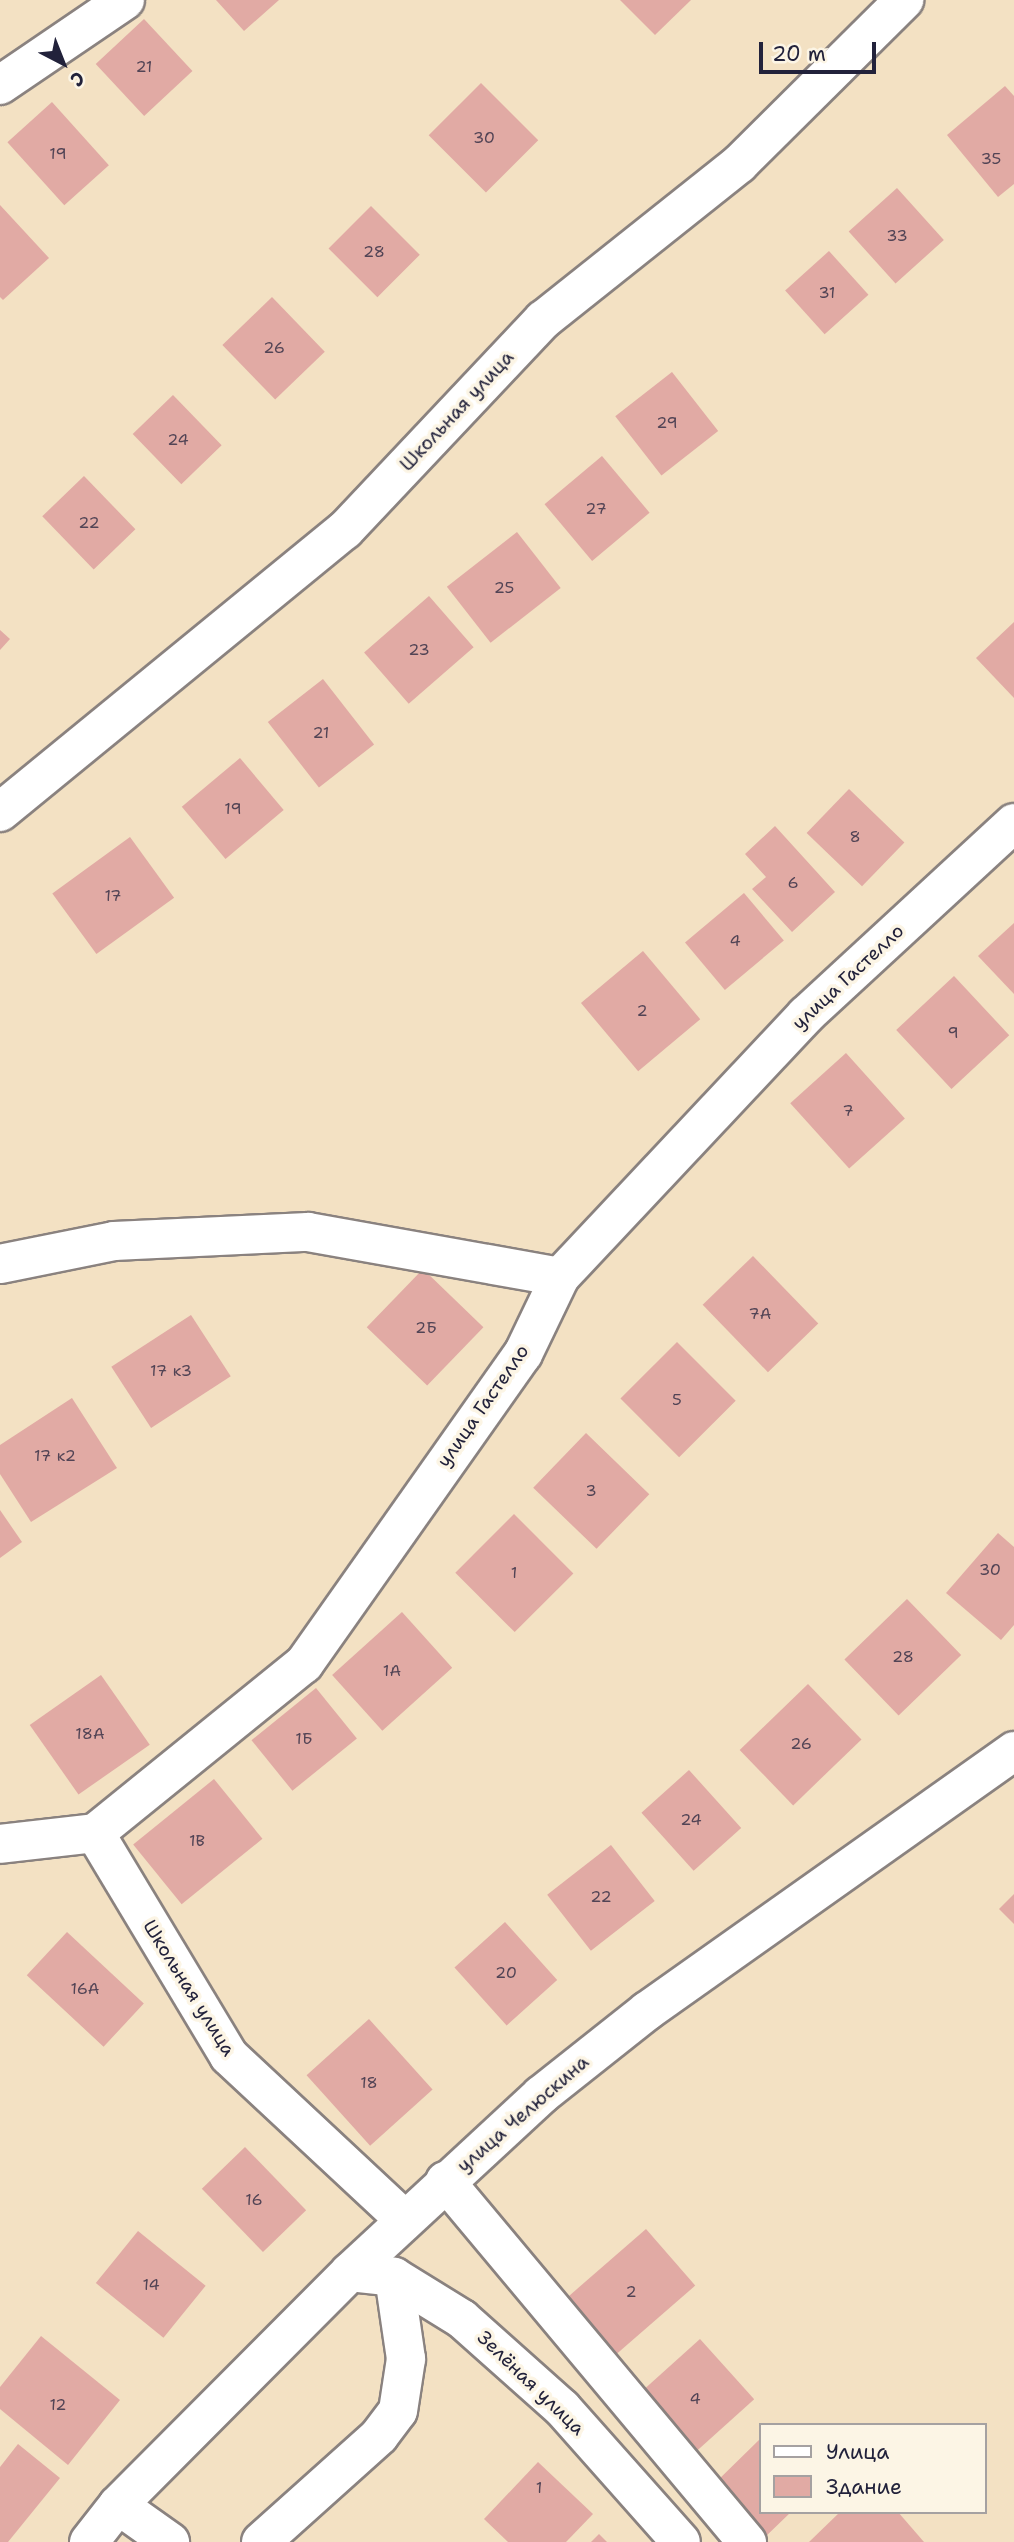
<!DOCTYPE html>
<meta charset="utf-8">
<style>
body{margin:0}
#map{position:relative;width:1014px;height:2542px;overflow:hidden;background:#f3e1c3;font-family:"Shantell Sans",sans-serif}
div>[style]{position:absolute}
.building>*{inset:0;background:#e1aaa4;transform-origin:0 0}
.roads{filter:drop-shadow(2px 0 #8a827f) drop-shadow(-2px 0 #8a827f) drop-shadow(0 2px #8a827f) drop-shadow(0 -2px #8a827f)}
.minor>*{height:38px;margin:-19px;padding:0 19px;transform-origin:19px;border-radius:19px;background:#fff}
span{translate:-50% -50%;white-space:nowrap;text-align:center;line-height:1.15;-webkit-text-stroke:7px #fcf5e5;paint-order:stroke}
.number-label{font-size:16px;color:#524455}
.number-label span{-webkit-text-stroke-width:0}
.street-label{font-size:19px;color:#22223b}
.legend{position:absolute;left:759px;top:2423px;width:228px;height:91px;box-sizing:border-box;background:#fcf5e5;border:2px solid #a5a1a1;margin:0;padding:9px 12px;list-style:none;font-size:21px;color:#22223b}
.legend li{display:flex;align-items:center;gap:14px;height:35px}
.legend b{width:35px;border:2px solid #a5a1a1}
.north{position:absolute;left:28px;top:28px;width:70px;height:70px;-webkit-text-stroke:5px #fcf5e5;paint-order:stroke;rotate:138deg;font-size:19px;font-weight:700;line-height:28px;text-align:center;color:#22223b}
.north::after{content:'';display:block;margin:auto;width:24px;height:32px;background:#22223b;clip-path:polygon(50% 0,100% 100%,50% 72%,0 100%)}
.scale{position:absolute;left:759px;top:42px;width:117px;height:32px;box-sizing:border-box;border:4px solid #22223b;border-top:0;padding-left:9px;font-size:21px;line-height:24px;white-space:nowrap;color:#22223b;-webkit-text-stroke:5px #fcf5e5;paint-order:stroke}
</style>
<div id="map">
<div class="building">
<i style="clip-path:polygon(216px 0,279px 0,244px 31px)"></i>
<i style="clip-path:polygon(620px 0,691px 0,655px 35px)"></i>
<i style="left:144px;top:19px;width:71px;height:66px;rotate:47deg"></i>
<i style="left:481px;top:83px;width:81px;height:74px;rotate:45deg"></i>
<i style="clip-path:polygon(1005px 86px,1014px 96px,1014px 184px,998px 197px,947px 135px)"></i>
<i style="left:52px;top:102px;width:85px;height:60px;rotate:48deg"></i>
<i style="left:897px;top:188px;width:70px;height:65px;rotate:48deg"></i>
<i style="clip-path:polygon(0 205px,49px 258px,3px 300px,0 297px)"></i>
<i style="left:371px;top:206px;width:69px;height:60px;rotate:45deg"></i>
<i style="left:829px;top:251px;width:59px;height:59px;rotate:48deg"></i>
<i style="left:272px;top:297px;width:76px;height:69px;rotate:46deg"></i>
<i style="left:672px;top:372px;width:75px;height:72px;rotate:52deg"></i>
<i style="left:173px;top:395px;width:70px;height:56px;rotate:46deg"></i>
<i style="left:602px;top:456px;width:74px;height:75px;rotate:50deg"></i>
<i style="left:84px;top:476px;width:74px;height:58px;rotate:46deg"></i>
<i style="left:517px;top:532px;width:71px;height:89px;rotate:52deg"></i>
<i style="left:429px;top:596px;width:68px;height:86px;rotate:49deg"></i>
<i style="clip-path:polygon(1014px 622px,1014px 698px,976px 658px)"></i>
<i style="clip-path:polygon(0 630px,10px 639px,0 650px)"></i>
<i style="left:323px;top:679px;width:83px;height:70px;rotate:52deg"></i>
<i style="left:240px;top:758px;width:68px;height:76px;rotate:50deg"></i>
<i style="left:849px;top:789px;width:77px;height:61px;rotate:44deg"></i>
<i style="clip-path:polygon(775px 826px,835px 892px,792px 932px,752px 889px,766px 877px,745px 854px)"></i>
<i style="left:130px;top:837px;width:75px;height:96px;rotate:54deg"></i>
<i style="left:744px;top:893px;width:62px;height:77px;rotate:50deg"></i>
<i style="clip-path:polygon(1014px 923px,1014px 994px,978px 956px)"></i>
<i style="left:643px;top:951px;width:89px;height:81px;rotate:50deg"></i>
<i style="left:954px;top:976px;width:81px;height:79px;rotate:47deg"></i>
<i style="left:846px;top:1053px;width:88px;height:75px;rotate:48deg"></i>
<i style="left:753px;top:1256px;width:94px;height:70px;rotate:46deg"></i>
<i style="left:423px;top:1269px;width:84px;height:81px;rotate:44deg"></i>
<i style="left:191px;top:1315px;width:73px;height:95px;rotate:57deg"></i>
<i style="left:677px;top:1342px;width:83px;height:80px;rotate:45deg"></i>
<i style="clip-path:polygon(72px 1398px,117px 1468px,31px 1522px,0 1474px,0 1445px)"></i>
<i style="left:586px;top:1433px;width:88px;height:76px;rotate:44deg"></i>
<i style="clip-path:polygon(0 1510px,22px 1542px,0 1558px)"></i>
<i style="left:514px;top:1514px;width:84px;height:83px;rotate:45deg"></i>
<i style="clip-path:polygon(998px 1533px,1014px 1547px,1014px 1625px,1001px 1640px,946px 1593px)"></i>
<i style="left:907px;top:1599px;width:78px;height:87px;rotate:46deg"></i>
<i style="left:402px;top:1612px;width:75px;height:94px;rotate:48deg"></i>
<i style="left:101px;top:1675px;width:85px;height:87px;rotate:55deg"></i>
<i style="left:808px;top:1684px;width:77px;height:95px;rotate:46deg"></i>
<i style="left:316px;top:1688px;width:65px;height:83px;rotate:51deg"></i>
<i style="left:689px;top:1770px;width:78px;height:64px;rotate:48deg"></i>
<i style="left:214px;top:1779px;width:77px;height:104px;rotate:51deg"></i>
<i style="left:611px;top:1845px;width:71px;height:81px;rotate:52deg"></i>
<i style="clip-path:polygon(1014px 1894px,1014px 1924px,999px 1909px)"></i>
<i style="left:505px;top:1922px;width:78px;height:68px;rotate:48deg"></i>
<i style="left:67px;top:1932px;width:105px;height:59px;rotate:43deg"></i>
<i style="left:369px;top:2019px;width:95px;height:84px;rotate:48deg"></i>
<i style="left:245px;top:2147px;width:88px;height:60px;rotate:46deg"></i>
<i style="left:646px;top:2229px;width:75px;height:105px;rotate:49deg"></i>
<i style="left:138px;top:2231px;width:87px;height:67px;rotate:39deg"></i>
<i style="clip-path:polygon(41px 2336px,120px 2400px,68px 2465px,0 2409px,0 2387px)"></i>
<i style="left:700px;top:2339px;width:81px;height:86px;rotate:48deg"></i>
<i style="clip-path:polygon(760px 2439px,760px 2512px,791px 2512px,763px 2539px,712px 2486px)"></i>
<i style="clip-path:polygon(18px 2444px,60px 2478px,8px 2542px,0 2542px,0 2467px)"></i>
<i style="clip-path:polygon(538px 2462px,593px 2514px,566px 2542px,508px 2542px,484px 2519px)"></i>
<i style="clip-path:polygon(840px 2512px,898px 2512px,924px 2542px,809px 2542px)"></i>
<i style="clip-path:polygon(599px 2534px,607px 2542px,591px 2542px)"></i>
</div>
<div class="roads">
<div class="minor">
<i style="left:0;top:85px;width:151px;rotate:-34.2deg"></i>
<i style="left:0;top:812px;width:446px;rotate:-39.3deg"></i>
<i style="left:345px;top:530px;width:289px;rotate:-46.7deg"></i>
<i style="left:543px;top:320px;width:251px;rotate:-38.5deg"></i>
<i style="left:739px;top:164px;width:233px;rotate:-44.8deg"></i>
<i style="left:0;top:1264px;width:116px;rotate:-11.4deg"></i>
<i style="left:114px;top:1241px;width:194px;rotate:-2.7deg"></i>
<i style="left:308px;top:1232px;width:256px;rotate:10.1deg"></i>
<i style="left:95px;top:1833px;width:269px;rotate:-39deg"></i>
<i style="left:304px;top:1664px;width:380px;rotate:-54.8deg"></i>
<i style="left:523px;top:1354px;width:85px;rotate:-64.3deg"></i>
<i style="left:560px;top:1277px;width:359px;rotate:-46.8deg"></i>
<i style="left:806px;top:1015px;width:283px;rotate:-42.7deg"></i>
<i style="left:0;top:1844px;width:96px;rotate:-6.6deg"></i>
<i style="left:95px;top:1833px;width:260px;rotate:59deg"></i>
<i style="left:229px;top:2056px;width:241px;rotate:43deg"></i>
<i style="left:445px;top:2181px;width:471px;rotate:50.1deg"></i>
<i style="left:350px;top:2272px;width:44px;rotate:6.5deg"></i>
<i style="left:394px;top:2277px;width:80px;rotate:31.7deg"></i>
<i style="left:462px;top:2319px;width:134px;rotate:41.7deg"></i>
<i style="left:562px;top:2408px;width:179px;rotate:48.4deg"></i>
<i style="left:118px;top:2505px;width:64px;rotate:35.4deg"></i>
<i style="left:89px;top:2542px;width:47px;rotate:-51.9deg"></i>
<i style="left:118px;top:2505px;width:329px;rotate:-45.1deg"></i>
<i style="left:350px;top:2272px;width:260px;rotate:-42.8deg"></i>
<i style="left:541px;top:2095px;width:135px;rotate:-38.4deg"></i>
<i style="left:647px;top:2011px;width:450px;rotate:-35.3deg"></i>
<i style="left:261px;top:2542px;width:159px;rotate:-41.9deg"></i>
<i style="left:379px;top:2436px;width:31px;rotate:-53deg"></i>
<i style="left:398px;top:2411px;width:53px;rotate:-81.3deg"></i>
<i style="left:406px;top:2359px;width:83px;rotate:-98.3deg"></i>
</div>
</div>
<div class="number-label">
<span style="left:144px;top:67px">21</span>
<span style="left:484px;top:138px">30</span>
<span style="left:58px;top:154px">19</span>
<span style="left:991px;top:159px">35</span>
<span style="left:897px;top:236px">33</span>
<span style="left:374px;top:252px">28</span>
<span style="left:827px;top:293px">31</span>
<span style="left:274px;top:348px">26</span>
<span style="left:667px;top:423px">29</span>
<span style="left:178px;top:440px">24</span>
<span style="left:596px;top:509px">27</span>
<span style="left:89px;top:523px">22</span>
<span style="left:504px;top:588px">25</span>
<span style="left:419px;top:650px">23</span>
<span style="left:321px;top:733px">21</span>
<span style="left:233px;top:809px">19</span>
<span style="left:855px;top:837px">8</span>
<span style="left:793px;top:883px">6</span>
<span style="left:113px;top:896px">17</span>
<span style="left:735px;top:941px">4</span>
<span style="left:642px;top:1011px">2</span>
<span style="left:953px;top:1033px">9</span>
<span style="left:848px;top:1111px">7</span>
<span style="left:760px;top:1314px">7А</span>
<span style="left:426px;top:1328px">2Б</span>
<span style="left:171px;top:1371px">17 к3</span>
<span style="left:677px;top:1400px">5</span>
<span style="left:55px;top:1456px">17 к2</span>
<span style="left:591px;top:1491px">3</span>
<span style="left:990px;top:1570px">30</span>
<span style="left:514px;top:1573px">1</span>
<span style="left:903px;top:1657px">28</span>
<span style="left:392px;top:1671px">1А</span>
<span style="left:90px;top:1734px">18А</span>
<span style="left:304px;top:1739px">1Б</span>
<span style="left:801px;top:1744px">26</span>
<span style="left:691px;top:1820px">24</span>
<span style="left:197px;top:1841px">1В</span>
<span style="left:601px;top:1897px">22</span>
<span style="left:506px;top:1973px">20</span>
<span style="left:85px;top:1989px">16А</span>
<span style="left:369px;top:2083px">18</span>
<span style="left:254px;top:2200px">16</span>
<span style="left:151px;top:2285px">14</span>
<span style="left:631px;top:2292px">2</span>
<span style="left:695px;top:2399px">4</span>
<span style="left:58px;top:2405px">12</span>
<span style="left:539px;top:2488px">1</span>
</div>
<div class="street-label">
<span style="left:457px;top:411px;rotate:-47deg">Школьная улица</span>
<span style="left:848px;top:977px;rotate:-43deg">улица Гастелло</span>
<span style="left:483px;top:1406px;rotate:-55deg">улица Гастелло</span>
<span style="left:189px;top:1988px;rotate:58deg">Школьная улица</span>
<span style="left:523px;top:2114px;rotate:-41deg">улица Челюскина</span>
<span style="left:531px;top:2383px;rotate:44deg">Зелёная улица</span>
</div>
<ul class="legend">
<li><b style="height:9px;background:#fff"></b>Улица</li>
<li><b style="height:19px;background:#e1aaa4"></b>Здание</li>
</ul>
<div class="north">С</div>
<div class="scale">20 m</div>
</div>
